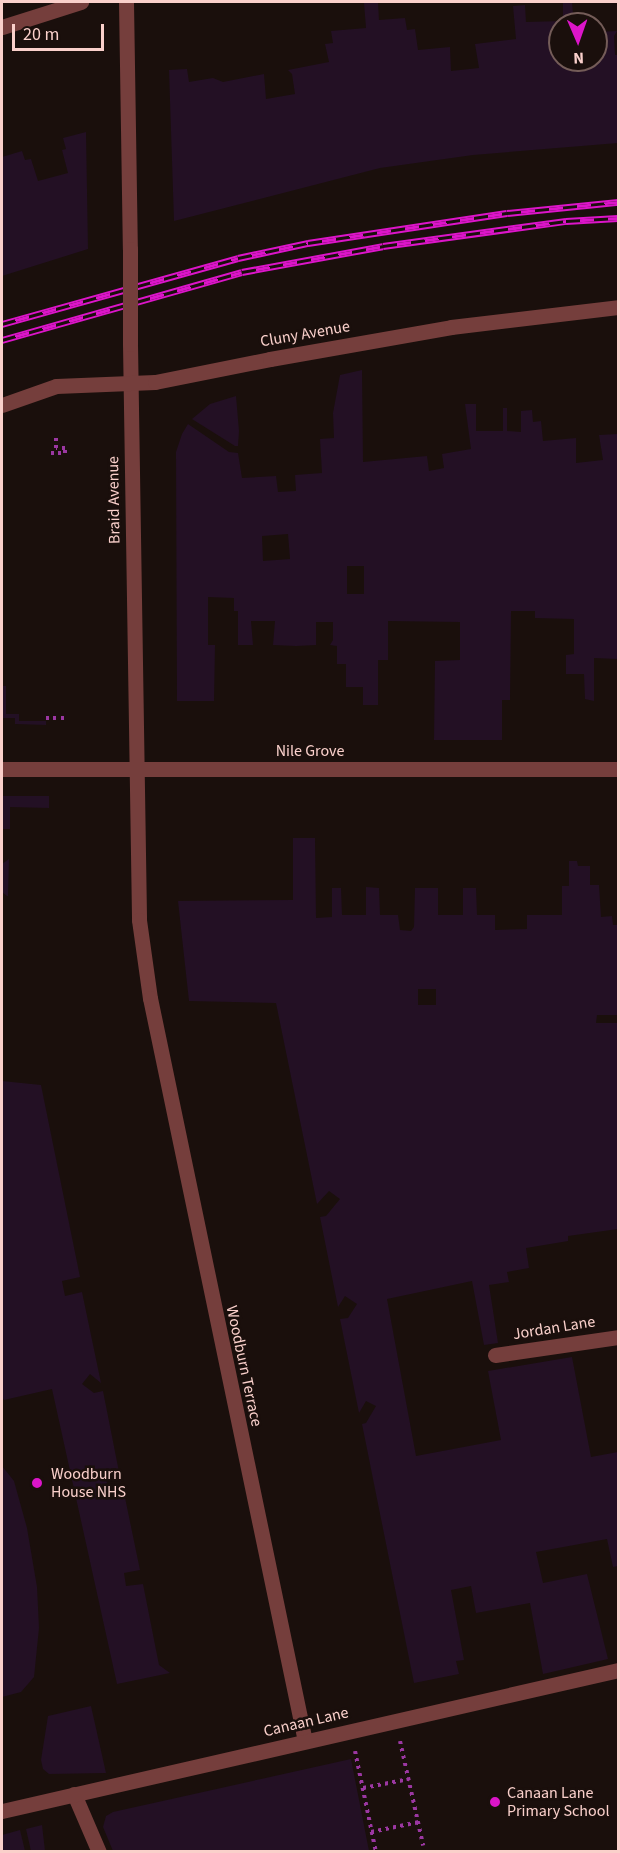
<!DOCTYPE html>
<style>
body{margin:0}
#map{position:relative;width:620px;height:1853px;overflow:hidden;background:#1a0f0c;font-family:"Source Sans 3",sans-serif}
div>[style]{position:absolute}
.green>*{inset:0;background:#231024}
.path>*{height:4px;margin-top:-2px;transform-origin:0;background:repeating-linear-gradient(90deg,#9b37a2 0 3px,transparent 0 7.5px)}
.minor>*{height:15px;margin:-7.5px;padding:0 7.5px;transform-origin:7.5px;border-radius:7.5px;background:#753e3c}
.rail>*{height:7px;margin-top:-3.5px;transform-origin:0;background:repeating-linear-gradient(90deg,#1a0f0c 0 14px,#dc15c9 0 28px);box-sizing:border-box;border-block:2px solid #dc15c9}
.minor-bridge>*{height:15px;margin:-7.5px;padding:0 7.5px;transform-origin:7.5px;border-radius:7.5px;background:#753e3c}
.dots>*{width:16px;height:16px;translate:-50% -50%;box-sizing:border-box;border:3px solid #1a0f0c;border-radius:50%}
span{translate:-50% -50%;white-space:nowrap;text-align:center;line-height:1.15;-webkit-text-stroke:5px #1a0f0c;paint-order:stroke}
.street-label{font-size:16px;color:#fad0cb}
.poi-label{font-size:16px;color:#fad0cb}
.left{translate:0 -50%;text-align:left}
.frame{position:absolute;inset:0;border:3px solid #fad0cb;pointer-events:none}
.north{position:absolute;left:548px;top:12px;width:60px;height:60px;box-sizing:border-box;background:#1a0f0c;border:2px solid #745c58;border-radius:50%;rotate:178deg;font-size:16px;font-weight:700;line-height:24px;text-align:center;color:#fad0cb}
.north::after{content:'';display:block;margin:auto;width:21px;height:27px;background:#dc15c9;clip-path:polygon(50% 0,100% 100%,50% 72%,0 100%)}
.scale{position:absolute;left:12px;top:24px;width:92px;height:27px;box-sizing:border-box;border:3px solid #fad0cb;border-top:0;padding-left:8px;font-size:18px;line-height:21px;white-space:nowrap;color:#fad0cb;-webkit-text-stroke:4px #1a0f0c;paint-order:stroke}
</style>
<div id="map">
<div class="green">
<i style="clip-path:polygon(375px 2px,378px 2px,379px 20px,405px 18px,407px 30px,415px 29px,418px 50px,450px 47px,451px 71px,479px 68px,475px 44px,516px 39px,513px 6px,525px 5px,526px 22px,563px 21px,563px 2px,572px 2px,573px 14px,582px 14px,583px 24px,560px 24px,560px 60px,596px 60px,596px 32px,617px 31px,614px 36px,615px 55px,618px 55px,618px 143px,473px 155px,380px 168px,174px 221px,169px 70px,187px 69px,189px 82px,213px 78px,223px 82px,264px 74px,266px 99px,295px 94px,292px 74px,288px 70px,329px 62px,325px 44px,333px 43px,331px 31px,366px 28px,364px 3px)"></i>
<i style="clip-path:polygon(86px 132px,88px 249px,2px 276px,2px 157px,22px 151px,25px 160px,31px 159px,38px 181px,68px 173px,62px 150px,66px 149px,63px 138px)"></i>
<i style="clip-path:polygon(evenodd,362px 370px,363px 462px,427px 456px,429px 471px,444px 468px,442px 454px,471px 449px,465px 404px,476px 404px,476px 431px,503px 431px,503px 408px,507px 408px,507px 431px,521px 432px,521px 411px,532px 410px,533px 422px,541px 421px,543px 441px,576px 438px,576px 463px,603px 460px,599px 435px,618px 434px,618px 659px,594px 658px,594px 701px,585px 699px,584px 674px,566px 674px,566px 655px,574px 654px,574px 619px,535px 618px,535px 611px,511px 611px,510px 700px,502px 700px,502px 740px,434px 740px,435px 661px,460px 660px,460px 622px,388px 621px,388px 660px,378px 660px,378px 705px,363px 705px,363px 687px,346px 687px,346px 664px,337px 664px,337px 646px,330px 645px,333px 640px,333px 622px,316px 622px,316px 645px,296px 646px,273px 645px,275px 621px,251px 621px,253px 645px,238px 645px,238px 611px,234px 611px,234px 598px,208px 597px,208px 645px,215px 645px,214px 701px,177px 701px,176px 452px,182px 434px,188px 424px,229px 452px,238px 453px,242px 478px,276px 476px,278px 492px,296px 491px,295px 475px,322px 473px,320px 439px,334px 438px,333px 413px,340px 375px,362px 370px,288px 534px,290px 559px,263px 561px,262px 536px,288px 534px,362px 370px,347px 566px,364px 566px,364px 594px,347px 594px,347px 566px)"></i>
<i style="clip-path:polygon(236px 396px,239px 431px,238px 446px,235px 446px,192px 419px,210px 404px)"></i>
<i style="clip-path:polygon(2px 686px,6px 686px,6px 714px,19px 714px,19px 721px,46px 721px,46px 725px,15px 724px,15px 718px,2px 718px)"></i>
<i style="clip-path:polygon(2px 796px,49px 796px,49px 808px,10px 807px,10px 829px,2px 829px)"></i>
<i style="clip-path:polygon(evenodd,293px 838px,315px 838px,316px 918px,332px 917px,332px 888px,341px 888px,342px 915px,366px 915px,366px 887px,379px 888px,380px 915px,398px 915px,400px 930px,411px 931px,414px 927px,415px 888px,438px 888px,438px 915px,463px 915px,463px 888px,476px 888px,477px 915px,495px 915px,495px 930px,527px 929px,527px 915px,562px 915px,562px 886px,569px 886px,569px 861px,577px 861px,578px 866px,590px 866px,590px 885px,599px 885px,601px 917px,612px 916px,613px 925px,618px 925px,618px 1015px,597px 1015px,596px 1023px,618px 1023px,618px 1229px,568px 1236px,568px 1241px,526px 1248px,529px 1268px,507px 1272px,509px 1282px,489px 1285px,498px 1343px,484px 1345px,472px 1281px,387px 1299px,416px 1456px,501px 1440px,488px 1371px,572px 1357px,591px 1457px,618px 1452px,618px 1566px,613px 1567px,607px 1539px,536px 1552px,543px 1583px,587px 1574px,608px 1659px,543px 1674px,530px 1603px,476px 1613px,471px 1586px,451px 1590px,464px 1660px,456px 1661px,459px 1674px,414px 1683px,362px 1424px,366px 1423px,376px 1406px,366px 1401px,359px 1413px,340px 1319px,348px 1318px,357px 1304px,345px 1296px,338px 1307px,320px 1217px,326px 1216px,340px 1199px,329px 1191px,317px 1204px,276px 1003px,189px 1001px,178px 901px,293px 900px,293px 838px,418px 989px,436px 989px,436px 1005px,418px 1005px,418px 989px)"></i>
<i style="clip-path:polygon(9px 859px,8px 896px,7px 896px,2px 892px,2px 864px)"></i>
<i style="clip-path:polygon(2px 1081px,41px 1085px,80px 1277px,62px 1281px,65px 1296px,82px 1292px,101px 1383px,90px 1374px,82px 1384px,94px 1393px,103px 1391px,121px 1482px,111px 1476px,106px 1484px,115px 1489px,123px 1488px,140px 1570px,124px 1573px,126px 1586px,143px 1584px,159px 1665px,170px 1673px,117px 1684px,52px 1389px,4px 1400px,2px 1397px)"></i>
<i style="clip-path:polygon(2px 1466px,14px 1481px,27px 1528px,37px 1587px,39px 1628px,34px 1677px,21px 1692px,2px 1697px)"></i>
<i style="clip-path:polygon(91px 1706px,106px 1773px,49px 1774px,43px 1769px,41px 1760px,48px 1716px)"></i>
<i style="clip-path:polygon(351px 1759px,369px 1851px,113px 1851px,103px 1827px,106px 1816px,113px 1812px)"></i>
<i style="clip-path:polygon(42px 1825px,45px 1851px,31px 1851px,26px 1829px)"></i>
<i style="clip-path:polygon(20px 1830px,25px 1851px,2px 1851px,2px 1835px)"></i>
</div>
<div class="path">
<i style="left:51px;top:453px;width:14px"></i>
<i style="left:65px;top:453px;width:5px;rotate:-90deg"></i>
<i style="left:65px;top:448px;width:9px;rotate:180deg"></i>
<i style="left:56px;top:448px;width:12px;rotate:-90deg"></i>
<i style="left:46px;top:718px;width:22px"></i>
<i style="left:400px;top:1741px;width:107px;rotate:77.5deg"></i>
<i style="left:355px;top:1751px;width:103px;rotate:78.3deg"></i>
<i style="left:363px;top:1788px;width:47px;rotate:-11.1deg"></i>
<i style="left:371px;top:1832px;width:49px;rotate:-11.8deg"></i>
</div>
<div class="minor">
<i style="left:126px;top:2px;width:247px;rotate:89.1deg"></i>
<i style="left:2px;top:27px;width:83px;rotate:-17.6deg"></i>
<i style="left:130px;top:344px;width:576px;rotate:89.1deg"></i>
<i style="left:139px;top:920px;width:79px;rotate:82deg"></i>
<i style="left:150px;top:998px;width:759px;rotate:78.22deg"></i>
<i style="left:2px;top:405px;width:57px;rotate:-19.4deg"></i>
<i style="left:56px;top:386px;width:99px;rotate:-2.3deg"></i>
<i style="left:155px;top:382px;width:117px;rotate:-11.3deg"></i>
<i style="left:270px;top:359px;width:184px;rotate:-10deg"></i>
<i style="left:451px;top:327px;width:168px;rotate:-6.8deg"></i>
<i style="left:2px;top:769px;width:616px"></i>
<i style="left:495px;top:1355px;width:124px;rotate:-8.3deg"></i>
<i style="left:74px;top:1794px;width:63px;rotate:66.7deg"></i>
<i style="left:2px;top:1811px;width:632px;rotate:-12.89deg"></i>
</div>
<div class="rail">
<i style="left:2px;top:324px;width:245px;rotate:-15.6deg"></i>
<i style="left:238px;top:258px;width:72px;rotate:-12.1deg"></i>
<i style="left:308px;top:243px;width:201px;rotate:-8.6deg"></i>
<i style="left:507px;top:213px;width:112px;rotate:-5.7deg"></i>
<i style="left:2px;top:340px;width:249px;rotate:-15.8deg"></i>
<i style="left:242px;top:272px;width:143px;rotate:-10.4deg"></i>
<i style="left:383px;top:246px;width:185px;rotate:-7.8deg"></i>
<i style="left:566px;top:221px;width:52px;rotate:-3.3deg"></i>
</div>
<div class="minor-bridge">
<i style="left:130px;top:249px;width:95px;rotate:90deg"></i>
</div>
<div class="dots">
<i style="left:37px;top:1483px;background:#dc15c9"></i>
<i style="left:495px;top:1802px;background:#dc15c9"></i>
</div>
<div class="street-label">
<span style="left:305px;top:334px;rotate:-10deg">Cluny Avenue</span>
<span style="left:114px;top:500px;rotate:-91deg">Braid Avenue</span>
<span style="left:310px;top:751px">Nile Grove</span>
<span style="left:554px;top:1328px;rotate:-9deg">Jordan Lane</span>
<span style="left:244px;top:1366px;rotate:78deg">Woodburn Terrace</span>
<span style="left:306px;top:1722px;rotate:-13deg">Canaan Lane</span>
</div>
<div class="poi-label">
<span class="left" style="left:51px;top:1483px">Woodburn<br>House NHS</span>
<span class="left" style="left:507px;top:1802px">Canaan Lane<br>Primary School</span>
</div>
<div class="frame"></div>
<div class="north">N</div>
<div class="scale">20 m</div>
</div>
